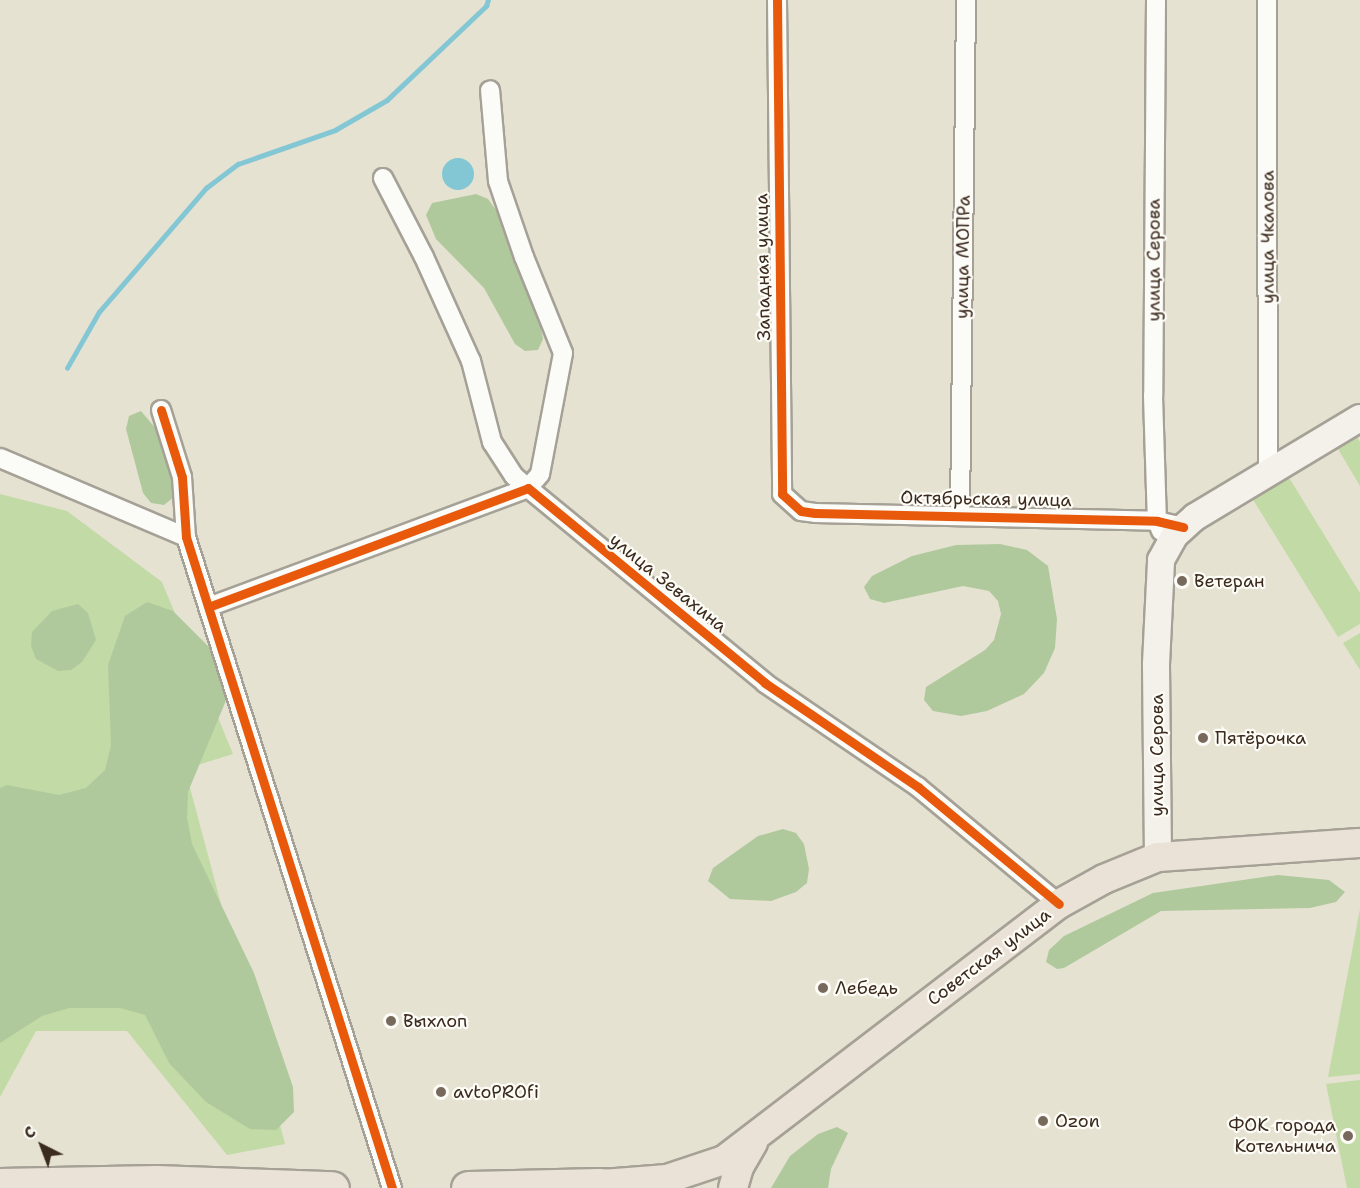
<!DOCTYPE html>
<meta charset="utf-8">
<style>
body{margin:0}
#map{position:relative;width:1360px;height:1188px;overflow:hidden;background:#e6e2d2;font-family:"Shantell Sans",sans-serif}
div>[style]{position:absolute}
.green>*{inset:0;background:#c2daa5}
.forest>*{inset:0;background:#b0c99c}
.water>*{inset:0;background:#83c7d5}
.round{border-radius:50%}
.stream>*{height:4.5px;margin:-2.25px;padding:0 2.25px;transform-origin:2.25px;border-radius:2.25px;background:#83c7d5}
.roads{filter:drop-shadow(2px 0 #a5a196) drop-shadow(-2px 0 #a5a196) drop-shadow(0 2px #a5a196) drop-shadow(0 -2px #a5a196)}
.street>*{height:18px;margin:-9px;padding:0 9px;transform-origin:9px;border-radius:9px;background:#fbfbf8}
.secondary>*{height:26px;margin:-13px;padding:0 13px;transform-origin:13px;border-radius:13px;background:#f4f1eb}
.primary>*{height:28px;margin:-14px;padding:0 14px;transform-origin:14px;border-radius:14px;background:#eae2d6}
.highway>*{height:33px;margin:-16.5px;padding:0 16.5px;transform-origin:16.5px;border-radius:16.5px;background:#eae2d6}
.cycleway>*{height:9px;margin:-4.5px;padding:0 4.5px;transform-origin:4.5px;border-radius:4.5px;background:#e8590c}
.dots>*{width:16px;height:16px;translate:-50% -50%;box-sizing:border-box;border:3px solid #fdfcf7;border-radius:50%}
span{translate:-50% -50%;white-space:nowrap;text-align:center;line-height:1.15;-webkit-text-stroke:4.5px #fdfcf7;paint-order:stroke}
.street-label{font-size:18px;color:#3b2a1e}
.poi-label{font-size:18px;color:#3b2a1e}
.left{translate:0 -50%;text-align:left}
.right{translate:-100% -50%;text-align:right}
.north{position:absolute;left:12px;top:1116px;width:60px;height:60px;-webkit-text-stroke:4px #fdfcf7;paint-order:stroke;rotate:318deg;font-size:16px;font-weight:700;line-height:24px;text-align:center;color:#3b2a1e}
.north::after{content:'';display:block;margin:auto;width:21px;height:27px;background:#3b2a1e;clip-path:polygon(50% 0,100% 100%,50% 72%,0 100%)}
</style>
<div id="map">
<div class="green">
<i style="clip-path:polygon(1357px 437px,1360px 442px,1360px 486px,1338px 449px)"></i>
<i style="clip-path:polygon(1288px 476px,1360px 593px,1360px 624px,1338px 637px,1252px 498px)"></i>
<i style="clip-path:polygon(0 494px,67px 511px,162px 582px,233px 754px,185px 769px,285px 1144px,227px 1155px,127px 1031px,36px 1031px,0 1097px)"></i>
<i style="clip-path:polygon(1360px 633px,1360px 670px,1343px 643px)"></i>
<i style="clip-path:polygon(1360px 909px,1360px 1074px,1328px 1077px)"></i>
<i style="clip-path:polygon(1360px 1080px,1360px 1188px,1347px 1188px,1326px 1084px)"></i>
</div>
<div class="forest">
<i style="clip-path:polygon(476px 194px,488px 199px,504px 221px,538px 313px,543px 339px,538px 350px,525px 351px,515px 344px,484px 288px,436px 239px,426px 215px,432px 203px)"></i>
<i style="clip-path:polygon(141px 411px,157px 430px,174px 484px,174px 497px,164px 505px,151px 503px,143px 493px,126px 429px,129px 416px)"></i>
<i style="clip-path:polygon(1000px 544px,1027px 550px,1048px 566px,1057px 619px,1055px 648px,1044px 673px,1024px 694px,987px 711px,961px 716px,933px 711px,924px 700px,926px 687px,985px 650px,994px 640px,1001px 614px,998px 601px,989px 591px,963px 586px,884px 603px,870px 599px,864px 587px,872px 576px,912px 556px,956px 545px)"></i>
<i style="clip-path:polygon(147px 602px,173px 611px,210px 648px,227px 698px,188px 792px,187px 818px,192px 844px,254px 973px,293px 1087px,294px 1112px,276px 1130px,250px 1129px,206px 1102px,169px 1063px,145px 1015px,120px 1008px,69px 1008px,42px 1016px,0 1043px,0 788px,7px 785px,59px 795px,86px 788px,105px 770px,111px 745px,108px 665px,125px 616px)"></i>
<i style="clip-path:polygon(78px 604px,88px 613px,96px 640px,82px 662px,71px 670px,58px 671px,36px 659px,31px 646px,32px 632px,52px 611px)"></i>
<i style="clip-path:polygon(783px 829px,796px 833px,804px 844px,809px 869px,807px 883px,796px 892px,771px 901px,730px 899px,708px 881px,713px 868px,758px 836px)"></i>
<i style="clip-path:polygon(1278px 875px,1329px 880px,1345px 892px,1336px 902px,1310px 908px,1161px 911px,1064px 968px,1057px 969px,1046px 962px,1049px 950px,1064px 936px,1153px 893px)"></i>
<i style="clip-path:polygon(837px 1127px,848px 1133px,831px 1169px,828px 1188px,771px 1188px,790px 1156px,818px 1134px)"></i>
</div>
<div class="water">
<i class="round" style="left:442px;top:158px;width:32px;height:32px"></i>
</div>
<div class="stream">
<i style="left:67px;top:368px;width:64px;rotate:-60.3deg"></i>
<i style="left:99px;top:312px;width:164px;rotate:-49.2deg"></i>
<i style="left:206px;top:188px;width:40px;rotate:-37deg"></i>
<i style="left:238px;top:164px;width:103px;rotate:-19.3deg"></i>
<i style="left:335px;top:130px;width:60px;rotate:-30deg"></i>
<i style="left:387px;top:100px;width:137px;rotate:-43.5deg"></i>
<i style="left:486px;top:6px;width:6px;rotate:-72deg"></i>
</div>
<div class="roads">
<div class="street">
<i style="left:777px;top:0;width:494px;rotate:89.4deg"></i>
<i style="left:782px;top:494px;width:25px;rotate:42deg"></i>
<i style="left:801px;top:511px;width:14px;rotate:8deg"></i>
<i style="left:815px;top:513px;width:342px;rotate:1.3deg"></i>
<i style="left:1157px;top:521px;width:27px;rotate:13deg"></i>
<i style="left:1156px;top:0;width:396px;rotate:90.4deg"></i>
<i style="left:1153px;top:396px;width:125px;rotate:88.2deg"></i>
<i style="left:1157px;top:521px;width:11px;rotate:68deg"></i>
<i style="left:1267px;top:0;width:474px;rotate:89.9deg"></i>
<i style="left:383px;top:178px;width:89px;rotate:62.6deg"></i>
<i style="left:424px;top:257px;width:114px;rotate:65.7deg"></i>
<i style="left:471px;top:361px;width:84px;rotate:75.5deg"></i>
<i style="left:492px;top:442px;width:40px;rotate:57.1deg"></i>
<i style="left:514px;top:476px;width:18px;rotate:41deg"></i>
<i style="left:528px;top:488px;width:18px;rotate:-49deg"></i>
<i style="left:540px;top:474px;width:123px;rotate:-79.2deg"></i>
<i style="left:563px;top:353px;width:104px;rotate:-112.1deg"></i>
<i style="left:524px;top:257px;width:80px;rotate:-108.9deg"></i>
<i style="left:498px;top:181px;width:91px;rotate:-95deg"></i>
<i style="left:161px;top:410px;width:70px;rotate:72.6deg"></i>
<i style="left:182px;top:477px;width:60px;rotate:86.2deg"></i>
<i style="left:186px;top:537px;width:683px;rotate:72.44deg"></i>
<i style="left:0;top:458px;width:202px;rotate:23deg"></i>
<i style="left:960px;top:514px;width:514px;rotate:-89.33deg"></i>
<i style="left:211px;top:606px;width:338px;rotate:-20.4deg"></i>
<i style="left:528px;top:488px;width:307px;rotate:39.4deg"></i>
<i style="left:765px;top:683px;width:185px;rotate:34.2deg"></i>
<i style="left:918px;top:787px;width:183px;rotate:39.7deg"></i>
</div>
<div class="secondary">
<i style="left:1158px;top:857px;width:193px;rotate:-90.6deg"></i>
<i style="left:1156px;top:664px;width:104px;rotate:-87.2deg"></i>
<i style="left:1161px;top:560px;width:29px;rotate:-61deg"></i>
<i style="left:1175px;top:535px;width:27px;rotate:-42deg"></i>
<i style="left:1195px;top:517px;width:192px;rotate:-31deg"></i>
</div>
<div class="primary">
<i style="left:603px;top:1184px;width:64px;rotate:-4.5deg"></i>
<i style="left:667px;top:1179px;width:60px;rotate:-18.4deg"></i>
<i style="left:724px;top:1160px;width:422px;rotate:-37.4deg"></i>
<i style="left:1059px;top:904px;width:51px;rotate:-29.1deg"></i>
<i style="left:1104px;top:879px;width:58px;rotate:-22.2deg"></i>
<i style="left:1158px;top:857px;width:202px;rotate:-4deg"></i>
<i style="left:733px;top:1188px;width:22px;rotate:-74deg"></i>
<i style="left:739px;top:1167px;width:28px;rotate:-60deg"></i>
</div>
<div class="highway">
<i style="left:0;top:1185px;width:156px;rotate:-1.1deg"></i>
<i style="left:156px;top:1182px;width:176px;rotate:2deg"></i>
<i style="left:468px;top:1188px;width:130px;rotate:-1.3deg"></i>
<i style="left:598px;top:1185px;width:29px;rotate:6deg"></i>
</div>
</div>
<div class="cycleway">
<i style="left:777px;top:0;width:494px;rotate:89.4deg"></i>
<i style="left:782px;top:494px;width:25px;rotate:42deg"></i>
<i style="left:801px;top:511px;width:14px;rotate:8deg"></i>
<i style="left:815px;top:513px;width:342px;rotate:1.3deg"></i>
<i style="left:1157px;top:521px;width:27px;rotate:13deg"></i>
<i style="left:161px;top:410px;width:70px;rotate:72.6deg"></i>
<i style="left:182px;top:477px;width:60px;rotate:86.2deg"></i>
<i style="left:186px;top:537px;width:683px;rotate:72.44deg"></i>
<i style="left:211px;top:606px;width:338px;rotate:-20.4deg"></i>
<i style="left:528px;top:488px;width:307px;rotate:39.4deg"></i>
<i style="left:765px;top:683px;width:185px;rotate:34.2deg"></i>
<i style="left:918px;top:787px;width:183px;rotate:39.7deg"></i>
</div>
<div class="dots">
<i style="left:1182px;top:581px;background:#776a5d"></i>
<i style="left:1203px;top:738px;background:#776a5d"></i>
<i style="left:823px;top:988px;background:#776a5d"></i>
<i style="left:391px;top:1021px;background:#776a5d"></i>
<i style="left:441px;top:1092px;background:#776a5d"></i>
<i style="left:1043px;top:1121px;background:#776a5d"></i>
<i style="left:1348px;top:1136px;background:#776a5d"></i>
</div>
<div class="street-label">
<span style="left:1268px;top:237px;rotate:-90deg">улица Чкалова</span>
<span style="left:963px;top:257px;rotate:-89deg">улица МОПРа</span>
<span style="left:1154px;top:260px;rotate:-90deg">улица Серова</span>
<span style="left:763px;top:267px;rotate:-91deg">Западная улица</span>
<span style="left:986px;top:499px;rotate:1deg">Октябрьская улица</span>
<span style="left:668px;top:583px;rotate:39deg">улица Зевахина</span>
<span style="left:1157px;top:755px;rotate:-90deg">улица Серова</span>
<span style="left:989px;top:957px;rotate:-37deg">Советская улица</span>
</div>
<div class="poi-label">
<span class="left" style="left:1194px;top:581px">Ветеран</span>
<span class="left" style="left:1215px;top:738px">Пятёрочка</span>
<span class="left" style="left:835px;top:988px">Лебедь</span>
<span class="left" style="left:403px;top:1021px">Выхлоп</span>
<span class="left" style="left:453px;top:1092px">avtoPROfi</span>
<span class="left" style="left:1055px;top:1121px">Ozon</span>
<span class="right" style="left:1336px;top:1136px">ФОК города<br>Котельнича</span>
</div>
<div class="north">С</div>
</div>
